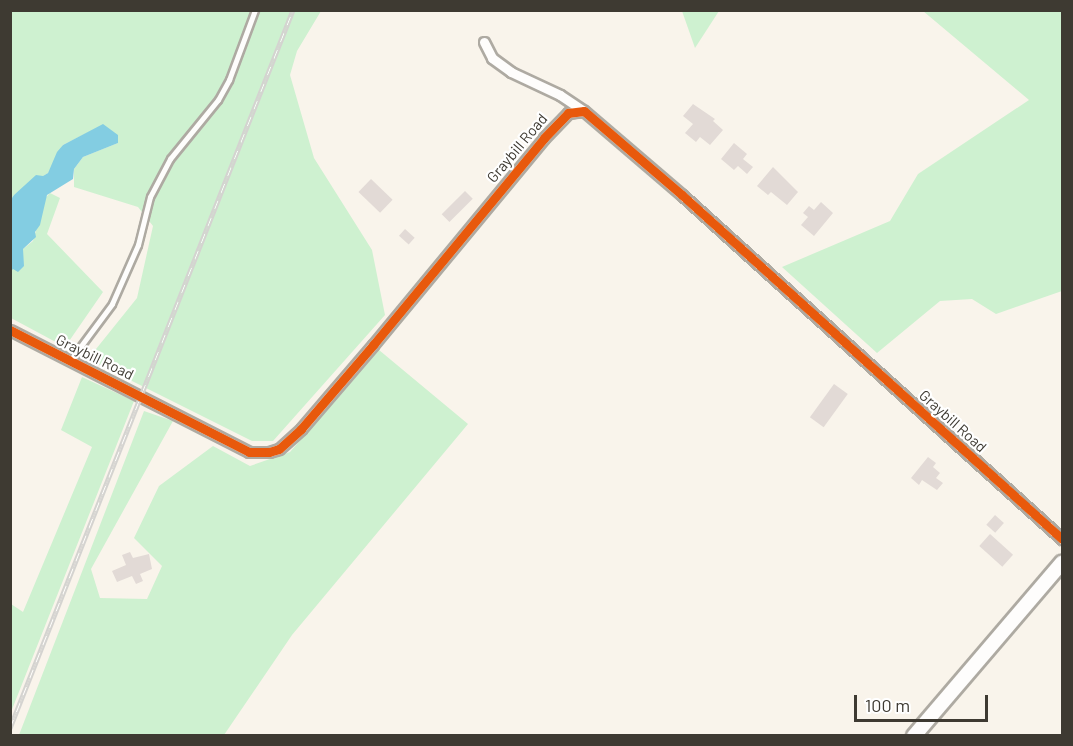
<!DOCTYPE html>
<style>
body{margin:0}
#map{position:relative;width:1073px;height:746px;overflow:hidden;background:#f9f4eb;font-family:Barlow,sans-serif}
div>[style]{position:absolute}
.green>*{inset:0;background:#cef1d0}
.water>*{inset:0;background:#83cde2}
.building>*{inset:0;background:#e2dad6;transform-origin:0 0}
.roads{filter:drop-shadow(2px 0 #aeaaa2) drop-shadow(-2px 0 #aeaaa2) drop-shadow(0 2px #aeaaa2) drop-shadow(0 -2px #aeaaa2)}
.lane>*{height:4.5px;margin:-2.25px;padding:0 2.25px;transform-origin:2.25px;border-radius:2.25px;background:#fefdfc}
.street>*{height:9px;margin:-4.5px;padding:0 4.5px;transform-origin:4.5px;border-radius:4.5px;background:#fefdfc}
.secondary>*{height:14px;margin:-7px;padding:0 7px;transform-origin:7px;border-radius:7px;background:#fefdfc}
.rail>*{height:5px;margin-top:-2.5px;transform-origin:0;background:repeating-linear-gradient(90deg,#fff 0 9px,#d4d3d0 0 18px);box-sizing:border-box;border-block:2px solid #d4d3d0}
.cycleway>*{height:9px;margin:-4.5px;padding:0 4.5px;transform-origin:4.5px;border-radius:4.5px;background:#e8590c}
span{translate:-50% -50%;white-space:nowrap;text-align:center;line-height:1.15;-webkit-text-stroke:4.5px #fff;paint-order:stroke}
.street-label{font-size:15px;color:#3e3a32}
.frame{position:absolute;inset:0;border:12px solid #3e3a32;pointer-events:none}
.scale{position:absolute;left:854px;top:695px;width:134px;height:27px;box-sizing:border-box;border:3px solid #3e3a32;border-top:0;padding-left:8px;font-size:18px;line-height:21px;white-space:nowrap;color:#3e3a32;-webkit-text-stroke:4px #fff;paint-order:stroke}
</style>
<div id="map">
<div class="green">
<i style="clip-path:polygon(11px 11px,321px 11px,297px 51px,290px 75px,314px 158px,372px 250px,385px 315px,273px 441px,252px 441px,88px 359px,137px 298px,153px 226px,138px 207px,74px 187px,74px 169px,83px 157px,118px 143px,97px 128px,63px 145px,48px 173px,14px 195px,11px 201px)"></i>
<i style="clip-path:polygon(682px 11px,719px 11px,695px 48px)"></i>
<i style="clip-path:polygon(923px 11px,1062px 11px,1062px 291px,996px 314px,972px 299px,940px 301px,877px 353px,782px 267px,890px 221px,918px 174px,1029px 100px)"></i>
<i style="clip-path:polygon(50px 193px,60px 198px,47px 234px,103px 292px,65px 347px,11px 318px,11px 271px,23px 249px,33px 241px,45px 198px)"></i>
<i style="clip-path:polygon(379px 350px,468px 424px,292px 635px,224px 735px,19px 735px,144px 411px,173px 421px,91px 569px,100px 598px,147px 599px,162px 566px,134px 538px,159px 486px,213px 446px,250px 466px,290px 452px)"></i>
<i style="clip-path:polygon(82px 377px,134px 401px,11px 712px,11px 604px,23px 612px,92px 447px,61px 430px)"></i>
</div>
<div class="water">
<i style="clip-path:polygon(103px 124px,118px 135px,118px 143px,83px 157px,74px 169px,73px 179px,47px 195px,40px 225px,35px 232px,36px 237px,23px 249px,24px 266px,18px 272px,13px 269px,11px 271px,10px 201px,14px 195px,36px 175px,43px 176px,48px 173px,57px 152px,63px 145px)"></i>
</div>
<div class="building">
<i style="clip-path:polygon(693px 104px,715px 119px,713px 121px,723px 130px,710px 145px,700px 137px,696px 142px,685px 133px,693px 124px,683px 116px)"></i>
<i style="clip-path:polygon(734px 143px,747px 154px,743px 159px,753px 167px,747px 174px,738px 166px,734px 170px,721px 159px)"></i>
<i style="clip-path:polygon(773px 167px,798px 192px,787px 205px,771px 192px,768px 195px,757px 186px)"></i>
<i style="left:371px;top:179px;width:30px;height:18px;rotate:44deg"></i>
<i style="left:465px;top:191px;width:11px;height:33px;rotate:45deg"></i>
<i style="clip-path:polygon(821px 202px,833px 213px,814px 236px,801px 225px,808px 217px,803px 213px,809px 206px,814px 210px)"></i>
<i style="left:405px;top:229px;width:13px;height:9px;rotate:42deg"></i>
<i style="left:834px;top:384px;width:17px;height:41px;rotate:36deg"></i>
<i style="clip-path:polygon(928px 457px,936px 463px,933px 467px,940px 473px,936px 478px,943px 483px,937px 490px,922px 480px,919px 485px,911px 478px)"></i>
<i style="left:995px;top:515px;width:12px;height:13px;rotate:42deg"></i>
<i style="left:990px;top:534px;width:31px;height:16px;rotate:42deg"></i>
<i style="clip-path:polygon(130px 552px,133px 558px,149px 554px,152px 569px,140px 574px,143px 581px,136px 584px,132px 576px,117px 582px,112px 571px,126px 565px,122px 555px)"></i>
</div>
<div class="roads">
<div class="lane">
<i style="left:69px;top:362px;width:72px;rotate:-53.4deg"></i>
<i style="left:112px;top:304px;width:64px;rotate:-66.2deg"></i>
<i style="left:138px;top:245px;width:49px;rotate:-76deg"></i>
<i style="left:150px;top:197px;width:43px;rotate:-62.2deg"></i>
<i style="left:170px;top:159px;width:76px;rotate:-50.9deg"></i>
<i style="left:218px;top:100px;width:23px;rotate:-61deg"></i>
<i style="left:229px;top:80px;width:75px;rotate:-69.6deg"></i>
</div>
<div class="street">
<i style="left:484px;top:42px;width:18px;rotate:63deg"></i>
<i style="left:492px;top:58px;width:24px;rotate:36deg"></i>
<i style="left:511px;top:72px;width:54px;rotate:25.1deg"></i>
<i style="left:560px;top:95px;width:27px;rotate:34deg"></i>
<i style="left:10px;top:330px;width:268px;rotate:27deg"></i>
<i style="left:249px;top:452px;width:20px"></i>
<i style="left:269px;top:452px;width:10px;rotate:-17deg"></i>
<i style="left:279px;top:449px;width:30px;rotate:-42deg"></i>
<i style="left:301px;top:429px;width:111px;rotate:-49.4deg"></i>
<i style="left:373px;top:345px;width:268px;rotate:-50.4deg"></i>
<i style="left:544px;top:138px;width:35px;rotate:-46deg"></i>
<i style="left:568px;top:113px;width:16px;rotate:-7deg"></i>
<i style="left:584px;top:111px;width:129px;rotate:40.6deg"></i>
<i style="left:682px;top:195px;width:513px;rotate:42.15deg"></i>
</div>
<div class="secondary">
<i style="left:914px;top:736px;width:228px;rotate:-49.5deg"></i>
</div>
</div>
<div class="rail">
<i style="left:10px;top:728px;width:772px;rotate:-68.49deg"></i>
</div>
<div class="cycleway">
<i style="left:10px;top:330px;width:268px;rotate:27deg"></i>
<i style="left:249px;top:452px;width:20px"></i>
<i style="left:269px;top:452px;width:10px;rotate:-17deg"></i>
<i style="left:279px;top:449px;width:30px;rotate:-42deg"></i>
<i style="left:301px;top:429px;width:111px;rotate:-49.4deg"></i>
<i style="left:373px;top:345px;width:268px;rotate:-50.4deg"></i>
<i style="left:544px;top:138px;width:35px;rotate:-46deg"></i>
<i style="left:568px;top:113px;width:16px;rotate:-7deg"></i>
<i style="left:584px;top:111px;width:129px;rotate:40.6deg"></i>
<i style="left:682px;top:195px;width:513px;rotate:42.15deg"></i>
</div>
<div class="street-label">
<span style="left:517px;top:148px;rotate:-50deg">Graybill Road</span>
<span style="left:95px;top:357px;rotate:26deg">Graybill Road</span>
<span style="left:953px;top:421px;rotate:42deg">Graybill Road</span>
</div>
<div class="frame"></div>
<div class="scale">100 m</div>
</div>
